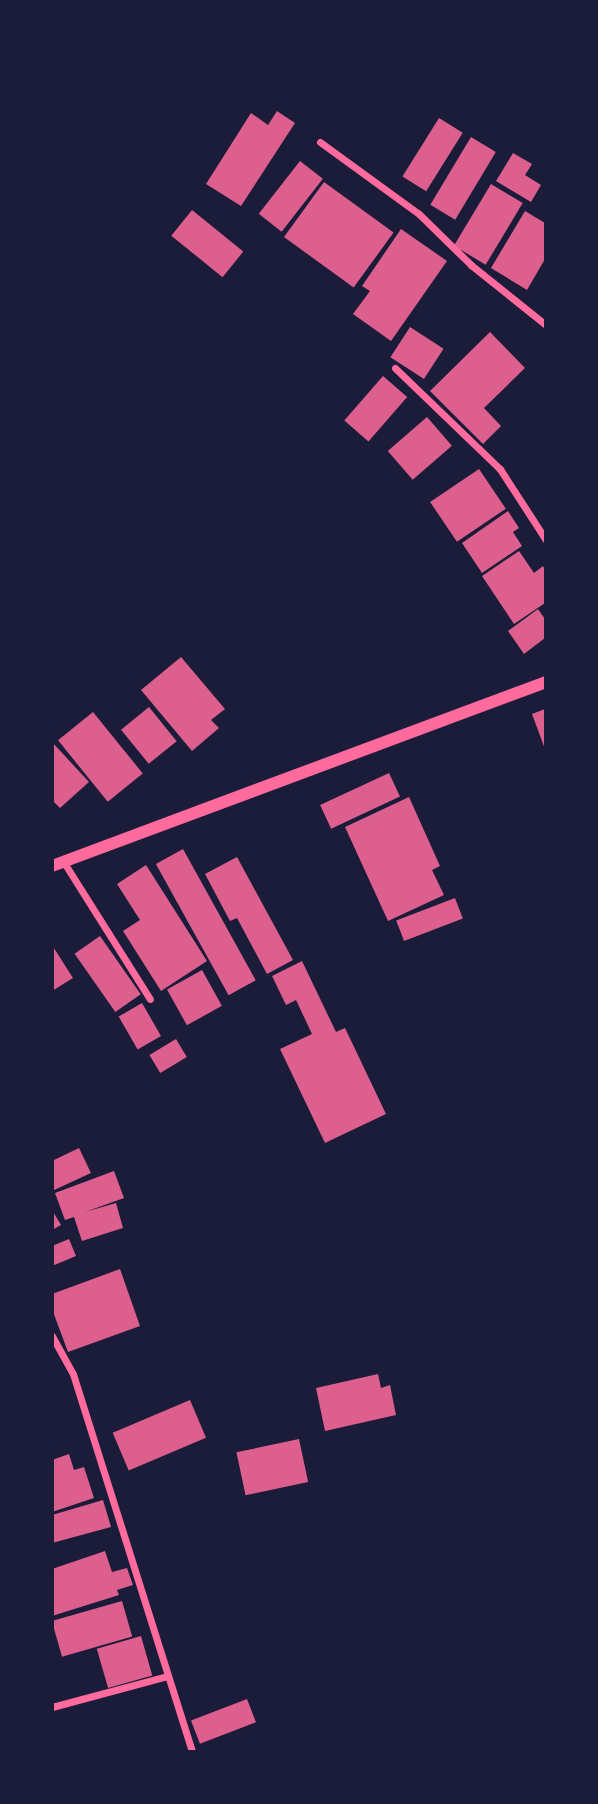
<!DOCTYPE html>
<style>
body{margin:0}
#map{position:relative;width:598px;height:1804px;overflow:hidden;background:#1b1b3a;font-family:"Noto Sans",sans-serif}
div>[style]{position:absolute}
.building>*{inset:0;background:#dd5f8e;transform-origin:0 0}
.minor>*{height:7px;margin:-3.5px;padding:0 3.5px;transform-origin:3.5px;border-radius:3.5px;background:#ff6b9d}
.tertiary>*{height:12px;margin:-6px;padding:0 6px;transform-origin:6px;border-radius:6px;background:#ff6b9d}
span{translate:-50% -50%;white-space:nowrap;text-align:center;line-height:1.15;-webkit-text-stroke:5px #1b1b3a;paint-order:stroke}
.frame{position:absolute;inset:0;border:54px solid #1b1b3a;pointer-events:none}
</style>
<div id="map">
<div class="building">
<i style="clip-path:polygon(277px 111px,295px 123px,241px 206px,206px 184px,251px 113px,268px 125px)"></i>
<i style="left:439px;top:118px;width:28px;height:69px;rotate:32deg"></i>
<i style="left:471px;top:137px;width:29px;height:79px;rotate:31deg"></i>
<i style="clip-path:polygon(513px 153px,532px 164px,525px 175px,541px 185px,531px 202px,496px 181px)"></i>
<i style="left:300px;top:161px;width:29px;height:67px;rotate:38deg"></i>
<i style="left:324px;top:182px;width:86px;height:68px;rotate:36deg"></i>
<i style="left:491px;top:184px;width:37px;height:72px;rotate:31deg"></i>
<i style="left:192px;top:210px;width:66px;height:33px;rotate:39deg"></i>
<i style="clip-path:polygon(525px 211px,545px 223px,545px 259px,527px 290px,491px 268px)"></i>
<i style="clip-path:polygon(401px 229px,447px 261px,391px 341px,353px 314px,370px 291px,362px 286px)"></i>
<i style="left:410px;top:327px;width:40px;height:36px;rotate:33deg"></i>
<i style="clip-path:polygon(490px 332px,525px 368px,484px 408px,501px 426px,483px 444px,430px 391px)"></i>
<i style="left:383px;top:376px;width:32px;height:59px;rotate:41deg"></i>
<i style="left:427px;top:417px;width:38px;height:52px;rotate:49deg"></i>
<i style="left:479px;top:469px;width:48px;height:59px;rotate:56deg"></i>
<i style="clip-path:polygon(508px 511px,519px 528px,513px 532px,522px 546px,482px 573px,462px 543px)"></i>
<i style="clip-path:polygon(519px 551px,534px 573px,543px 566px,545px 570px,545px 603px,514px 624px,482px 576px)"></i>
<i style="clip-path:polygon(538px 609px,545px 619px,545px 638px,524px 654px,508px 631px)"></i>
<i style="clip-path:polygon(181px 657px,225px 709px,211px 720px,219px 728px,192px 751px,141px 690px)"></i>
<i style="left:149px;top:707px;width:44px;height:36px;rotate:51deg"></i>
<i style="clip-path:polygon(545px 709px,545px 749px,532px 714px)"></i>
<i style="left:93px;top:712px;width:79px;height:45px;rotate:51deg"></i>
<i style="clip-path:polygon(52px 742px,89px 782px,60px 808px,52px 800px)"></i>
<i style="left:389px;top:773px;width:26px;height:76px;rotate:65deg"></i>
<i style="clip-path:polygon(409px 797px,440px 866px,432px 870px,444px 895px,388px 921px,345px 827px)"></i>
<i style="left:183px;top:849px;width:150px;height:31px;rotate:61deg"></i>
<i style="clip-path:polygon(237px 857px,293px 960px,267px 974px,237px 918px,230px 921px,205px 874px)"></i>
<i style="clip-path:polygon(146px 865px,207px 961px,161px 991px,123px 931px,140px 920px,117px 884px)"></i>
<i style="left:455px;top:898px;width:22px;height:63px;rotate:69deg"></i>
<i style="left:100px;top:936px;width:71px;height:31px;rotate:55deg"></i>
<i style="clip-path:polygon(52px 945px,73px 978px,52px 991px)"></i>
<i style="clip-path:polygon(302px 961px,336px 1032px,345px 1028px,386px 1114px,325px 1143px,280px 1049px,312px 1034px,296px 1000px,286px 1005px,272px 976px)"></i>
<i style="left:202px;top:970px;width:41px;height:40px;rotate:61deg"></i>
<i style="left:142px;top:1003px;width:38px;height:27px;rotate:60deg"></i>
<i style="left:176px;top:1039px;width:21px;height:31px;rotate:59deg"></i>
<i style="clip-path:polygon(79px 1148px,91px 1173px,52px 1191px,52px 1161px)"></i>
<i style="clip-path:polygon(114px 1171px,124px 1198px,85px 1212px,116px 1203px,123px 1228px,82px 1241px,74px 1217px,65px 1220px,55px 1193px)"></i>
<i style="clip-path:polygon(52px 1210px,61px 1225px,52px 1230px)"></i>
<i style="clip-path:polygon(69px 1239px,76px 1256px,52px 1266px,52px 1246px)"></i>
<i style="clip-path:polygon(120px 1269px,140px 1326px,68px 1352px,52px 1309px,52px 1294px)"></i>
<i style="clip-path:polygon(378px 1374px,381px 1388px,390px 1385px,396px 1415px,325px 1431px,316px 1388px)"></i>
<i style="left:190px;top:1400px;width:41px;height:84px;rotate:67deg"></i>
<i style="left:299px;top:1439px;width:44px;height:64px;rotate:78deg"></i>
<i style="clip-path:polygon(69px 1454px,74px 1470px,84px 1467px,94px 1498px,52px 1512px,52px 1460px)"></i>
<i style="clip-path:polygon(103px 1500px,111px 1527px,52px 1543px,52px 1515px)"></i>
<i style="clip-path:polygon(105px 1551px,112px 1572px,127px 1568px,133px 1585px,117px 1590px,119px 1595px,52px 1616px,52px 1569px)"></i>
<i style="left:122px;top:1601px;width:37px;height:73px;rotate:74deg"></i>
<i style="left:141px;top:1636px;width:41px;height:46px;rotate:74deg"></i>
<i style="left:247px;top:1699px;width:25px;height:60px;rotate:69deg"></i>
</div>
<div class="minor">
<i style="left:320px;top:142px;width:122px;rotate:36deg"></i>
<i style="left:419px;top:214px;width:73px;rotate:44.4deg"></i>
<i style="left:471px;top:265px;width:96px;rotate:38.7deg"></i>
<i style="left:395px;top:368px;width:146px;rotate:43.9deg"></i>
<i style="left:500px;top:469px;width:85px;rotate:57.1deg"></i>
<i style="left:63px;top:861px;width:163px;rotate:57.8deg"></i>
<i style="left:52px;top:1336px;width:43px;rotate:61.1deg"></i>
<i style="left:73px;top:1374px;width:396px;rotate:72.5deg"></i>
<i style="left:52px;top:1707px;width:120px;rotate:-15deg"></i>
</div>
<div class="tertiary">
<i style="left:52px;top:866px;width:527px;rotate:-20.43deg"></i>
</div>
<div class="frame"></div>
</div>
